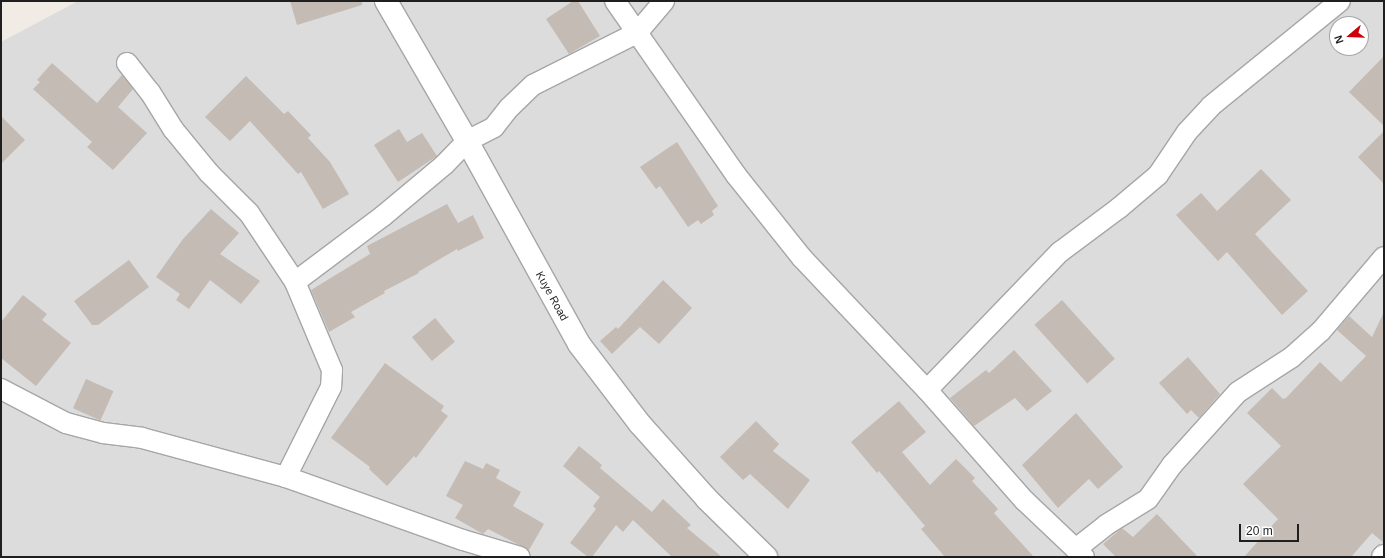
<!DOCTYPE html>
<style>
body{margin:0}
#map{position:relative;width:1385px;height:558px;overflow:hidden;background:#f0ece5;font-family:Arial,sans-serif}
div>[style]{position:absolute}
.residential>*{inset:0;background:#dddcdc}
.building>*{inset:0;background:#c4bbb4;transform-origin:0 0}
.roads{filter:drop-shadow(1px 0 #a6a6a6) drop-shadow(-1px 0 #a6a6a6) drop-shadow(0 1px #a6a6a6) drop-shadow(0 -1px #a6a6a6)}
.minor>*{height:20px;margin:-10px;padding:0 10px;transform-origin:10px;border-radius:10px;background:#fff}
.tertiary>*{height:22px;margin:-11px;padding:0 11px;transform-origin:11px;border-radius:11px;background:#fff}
span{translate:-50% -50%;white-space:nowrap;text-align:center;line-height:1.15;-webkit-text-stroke:3px #fff;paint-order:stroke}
.street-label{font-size:11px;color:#1f1f1f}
.frame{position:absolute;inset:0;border:2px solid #1f1f1f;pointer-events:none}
.north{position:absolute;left:1329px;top:16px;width:40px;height:40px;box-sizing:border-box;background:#fff;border:1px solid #a5a5a5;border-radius:50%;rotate:251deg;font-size:11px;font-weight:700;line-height:16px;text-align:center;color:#1f1f1f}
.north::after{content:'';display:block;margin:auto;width:14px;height:18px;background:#ce0009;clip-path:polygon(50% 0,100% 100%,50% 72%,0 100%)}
.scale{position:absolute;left:1239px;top:524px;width:60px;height:18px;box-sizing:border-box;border:2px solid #1f1f1f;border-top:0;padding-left:5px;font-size:12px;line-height:14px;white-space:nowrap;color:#1f1f1f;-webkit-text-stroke:3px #fff;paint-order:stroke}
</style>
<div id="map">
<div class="residential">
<i style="clip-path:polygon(evenodd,78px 1px,1384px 1px,1384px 557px,1px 557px,1px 42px,78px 1px,1337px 24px,1361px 24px,1361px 48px,1337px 48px,1337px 24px)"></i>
</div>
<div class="building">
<i style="clip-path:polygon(290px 1px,362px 1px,362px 5px,297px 25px)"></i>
<i style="clip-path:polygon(573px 1px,578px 1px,600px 36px,569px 54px,546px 19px)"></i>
<i style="clip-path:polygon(1384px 56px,1384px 126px,1349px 92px)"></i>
<i style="clip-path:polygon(52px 63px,97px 103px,122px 75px,133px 89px,118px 107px,147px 133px,113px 170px,87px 147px,92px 142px,33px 89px,40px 82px,37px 80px)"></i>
<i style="clip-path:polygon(246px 76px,284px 114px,288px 111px,311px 135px,308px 138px,330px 162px,349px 194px,323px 209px,301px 172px,298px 174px,250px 121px,230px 141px,205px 117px)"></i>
<i style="clip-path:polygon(1px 116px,25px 140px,1px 164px)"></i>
<i style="clip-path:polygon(399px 129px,407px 142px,422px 133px,437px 156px,398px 182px,374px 145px)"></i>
<i style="clip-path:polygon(1384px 131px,1384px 184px,1358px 157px)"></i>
<i style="clip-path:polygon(677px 142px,718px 206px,712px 211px,714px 215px,701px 224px,698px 220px,688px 227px,660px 186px,656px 189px,640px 167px)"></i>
<i style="clip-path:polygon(1261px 169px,1291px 200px,1255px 234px,1308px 291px,1282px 315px,1227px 252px,1218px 261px,1176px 215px,1201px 193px,1217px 211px)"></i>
<i style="clip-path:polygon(447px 204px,458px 223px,473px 215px,484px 238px,458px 251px,457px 249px,418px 272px,419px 273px,384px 291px,385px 293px,351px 312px,355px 317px,329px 332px,311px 290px,370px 254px,367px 246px)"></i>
<i style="clip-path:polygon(211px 209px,239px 233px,220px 254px,260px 281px,241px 304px,210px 280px,189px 309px,176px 300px,180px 294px,156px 277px,183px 239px)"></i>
<i style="clip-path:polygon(129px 260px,149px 287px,98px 325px,92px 325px,74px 301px)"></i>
<i style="clip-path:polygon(663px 280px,692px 308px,659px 344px,640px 327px,612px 354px,600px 341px,616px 327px,618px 329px)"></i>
<i style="clip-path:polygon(23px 295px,47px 314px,42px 320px,71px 343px,36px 386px,1px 358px,1px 322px)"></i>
<i style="left:1062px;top:300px;width:79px;height:37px;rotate:48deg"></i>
<i style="clip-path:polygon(1384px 312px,1384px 543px,1372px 533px,1351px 557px,1244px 557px,1278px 519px,1243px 484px,1281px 446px,1247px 413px,1272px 388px,1283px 399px,1286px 398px,1320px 362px,1341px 382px,1366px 356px,1337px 330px,1349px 316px,1372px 337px)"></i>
<i style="left:435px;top:318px;width:31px;height:30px;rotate:50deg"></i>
<i style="clip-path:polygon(1014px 350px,1052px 391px,1027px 411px,1015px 398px,974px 426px,950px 398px,986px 370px,989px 373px)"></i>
<i style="clip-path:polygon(1188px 357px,1220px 394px,1199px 418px,1191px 410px,1187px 414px,1159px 383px)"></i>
<i style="clip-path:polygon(385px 363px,444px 406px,441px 411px,448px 416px,416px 458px,414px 456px,387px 486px,369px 469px,370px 467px,331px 438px)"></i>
<i style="left:86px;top:379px;width:30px;height:32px;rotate:24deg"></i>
<i style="clip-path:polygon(899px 401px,926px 432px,902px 452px,930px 485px,956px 459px,975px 478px,972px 481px,998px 509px,994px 513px,1034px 557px,945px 557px,921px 529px,925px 526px,879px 471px,877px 473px,851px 442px)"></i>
<i style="clip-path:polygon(1076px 413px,1123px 467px,1098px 489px,1089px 479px,1058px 508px,1022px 465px)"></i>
<i style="clip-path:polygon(756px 421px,779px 444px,773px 451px,810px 480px,788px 509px,750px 474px,743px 480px,720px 457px)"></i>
<i style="clip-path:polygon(579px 446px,602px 465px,600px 468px,652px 512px,663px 499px,691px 525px,687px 528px,722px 557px,672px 557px,633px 520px,623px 532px,616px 525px,592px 557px,588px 557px,570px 543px,596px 509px,593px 506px,600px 497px,563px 466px)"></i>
<i style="clip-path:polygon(465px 461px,483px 469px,486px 463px,500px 470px,496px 478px,521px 492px,513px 506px,544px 524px,529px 550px,488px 529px,483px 534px,455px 518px,463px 505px,446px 496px)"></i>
<i style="clip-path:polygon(1157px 514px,1198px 557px,1116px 557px,1103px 544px,1122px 528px,1133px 537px)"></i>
</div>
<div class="roads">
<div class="minor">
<i style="left:615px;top:1px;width:212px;rotate:55.2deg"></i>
<i style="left:736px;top:175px;width:106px;rotate:51.5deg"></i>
<i style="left:802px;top:258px;width:182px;rotate:46.6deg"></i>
<i style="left:927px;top:390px;width:148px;rotate:48.6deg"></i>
<i style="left:1025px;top:501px;width:81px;rotate:43.5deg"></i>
<i style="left:127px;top:63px;width:37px;rotate:52deg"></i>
<i style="left:150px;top:92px;width:44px;rotate:58.1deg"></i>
<i style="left:173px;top:129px;width:57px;rotate:50.7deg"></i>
<i style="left:209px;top:173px;width:57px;rotate:45deg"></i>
<i style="left:249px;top:213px;width:83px;rotate:56.3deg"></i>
<i style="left:295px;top:282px;width:95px;rotate:67.2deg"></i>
<i style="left:332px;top:370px;width:17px;rotate:93deg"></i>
<i style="left:331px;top:387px;width:101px;rotate:116.6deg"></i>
<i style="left:295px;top:282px;width:110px;rotate:-36.9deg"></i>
<i style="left:383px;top:216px;width:80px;rotate:-39.9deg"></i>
<i style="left:444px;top:165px;width:33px;rotate:-46deg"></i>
<i style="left:467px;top:141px;width:30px;rotate:-27deg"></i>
<i style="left:494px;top:127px;width:24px;rotate:-52deg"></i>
<i style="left:509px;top:108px;width:33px;rotate:-44deg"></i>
<i style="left:533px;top:85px;width:116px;rotate:-26.6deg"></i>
<i style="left:637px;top:33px;width:42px;rotate:-49.8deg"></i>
<i style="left:1px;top:389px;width:73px;rotate:27.6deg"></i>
<i style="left:66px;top:423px;width:38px;rotate:15deg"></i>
<i style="left:103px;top:433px;width:39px;rotate:7deg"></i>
<i style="left:142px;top:438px;width:149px;rotate:15.2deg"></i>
<i style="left:286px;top:477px;width:188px;rotate:19.6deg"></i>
<i style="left:463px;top:540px;width:59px;rotate:16.6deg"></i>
<i style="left:927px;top:390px;width:192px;rotate:-46.1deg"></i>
<i style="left:1060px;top:252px;width:74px;rotate:-36.7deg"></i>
<i style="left:1119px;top:208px;width:51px;rotate:-40.2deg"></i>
<i style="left:1158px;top:175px;width:52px;rotate:-56deg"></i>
<i style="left:1187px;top:132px;width:35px;rotate:-47deg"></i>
<i style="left:1211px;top:106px;width:166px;rotate:-39.1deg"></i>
<i style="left:1077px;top:548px;width:37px;rotate:-38deg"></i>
<i style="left:1106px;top:525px;width:49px;rotate:-31.8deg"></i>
<i style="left:1148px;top:499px;width:42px;rotate:-54.8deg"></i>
<i style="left:1172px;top:465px;width:98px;rotate:-47.9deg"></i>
<i style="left:1238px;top:392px;width:64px;rotate:-32.9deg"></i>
<i style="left:1292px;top:357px;width:39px;rotate:-42deg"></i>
<i style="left:1321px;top:331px;width:97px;rotate:-49.6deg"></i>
<i style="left:1382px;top:557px;width:3px;rotate:-45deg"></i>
</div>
<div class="tertiary">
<i style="left:386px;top:1px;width:162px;rotate:59.9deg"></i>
<i style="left:467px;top:141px;width:232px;rotate:61.1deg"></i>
<i style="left:579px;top:344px;width:101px;rotate:52.7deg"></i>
<i style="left:640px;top:424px;width:101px;rotate:48.2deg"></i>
<i style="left:707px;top:499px;width:83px;rotate:44.5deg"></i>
</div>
</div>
<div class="street-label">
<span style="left:552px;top:296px;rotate:61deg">Kuye Road</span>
</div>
<div class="frame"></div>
<div class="north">N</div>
<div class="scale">20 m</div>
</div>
